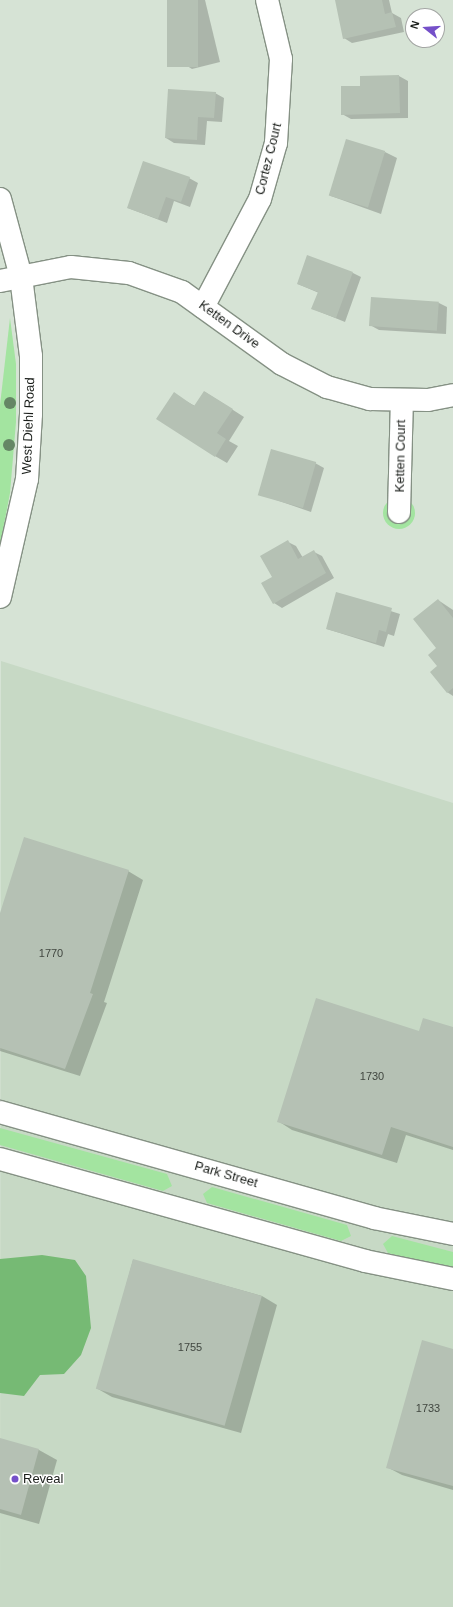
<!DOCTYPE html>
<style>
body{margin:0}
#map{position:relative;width:453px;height:1607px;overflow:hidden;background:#d6e3d5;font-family:Arial,sans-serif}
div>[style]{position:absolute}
.built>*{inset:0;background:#c7d9c5}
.green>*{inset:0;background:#a3e4a0}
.round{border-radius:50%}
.water>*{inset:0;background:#76ba74}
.shadow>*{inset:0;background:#0003}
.building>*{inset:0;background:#b5c1b4;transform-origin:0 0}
.roads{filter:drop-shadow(1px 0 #859184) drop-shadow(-1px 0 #859184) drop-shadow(0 1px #859184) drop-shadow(0 -1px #859184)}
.street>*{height:22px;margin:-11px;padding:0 11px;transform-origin:11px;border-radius:11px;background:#fff}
.secondary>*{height:22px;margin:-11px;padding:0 11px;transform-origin:11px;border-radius:11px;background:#fff}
.trees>*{width:12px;height:12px;margin:-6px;border-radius:50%;background:#658665}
.dots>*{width:11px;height:11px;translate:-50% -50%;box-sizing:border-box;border:2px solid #fff;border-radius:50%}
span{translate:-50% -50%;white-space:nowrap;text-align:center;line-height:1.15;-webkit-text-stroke:3px #fff;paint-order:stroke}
.number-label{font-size:11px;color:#414740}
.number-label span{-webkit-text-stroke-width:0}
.street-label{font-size:13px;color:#1a1e1a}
.poi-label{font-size:13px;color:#1a1e1a}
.left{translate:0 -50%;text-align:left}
.north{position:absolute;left:405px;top:8px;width:40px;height:40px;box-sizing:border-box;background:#fff;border:1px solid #a3a5a3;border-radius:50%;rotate:287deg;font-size:11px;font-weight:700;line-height:16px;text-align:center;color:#1a1e1a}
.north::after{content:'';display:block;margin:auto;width:14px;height:18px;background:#7550c9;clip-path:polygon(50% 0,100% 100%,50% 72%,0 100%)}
</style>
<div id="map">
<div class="built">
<i style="clip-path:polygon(1px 661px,453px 803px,453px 1607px,0 1607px)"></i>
</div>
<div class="green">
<i style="clip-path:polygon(10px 318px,16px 364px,16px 422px,10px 493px,0 546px,0 405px)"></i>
<i class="round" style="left:383px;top:497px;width:32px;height:32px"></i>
<i style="clip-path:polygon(0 1128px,167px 1174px,172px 1186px,163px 1191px,0 1145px)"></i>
<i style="clip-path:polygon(212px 1187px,347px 1225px,351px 1236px,341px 1241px,207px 1203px,203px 1194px)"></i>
<i style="clip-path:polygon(392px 1236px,453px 1252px,453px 1269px,388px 1253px,383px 1244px)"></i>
</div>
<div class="water">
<i style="clip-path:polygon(42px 1255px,75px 1260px,86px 1276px,91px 1328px,81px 1355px,64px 1374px,40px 1375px,24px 1396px,0 1393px,0 1259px)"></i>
</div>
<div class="shadow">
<i style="clip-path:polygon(169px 0,205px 0,220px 62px,192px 69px,184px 64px)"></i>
<i style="clip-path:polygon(336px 0,389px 0,392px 13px,401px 18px,404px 32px,352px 43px,344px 38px)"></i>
<i style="clip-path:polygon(399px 76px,408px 81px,408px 118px,351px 119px,342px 114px,361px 87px,361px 77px)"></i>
<i style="clip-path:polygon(215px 93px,224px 98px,222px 122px,207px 121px,205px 145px,174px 143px,166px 138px)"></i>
<i style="clip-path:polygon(385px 152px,397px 158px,381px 214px,331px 196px)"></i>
<i style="clip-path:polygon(189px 178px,198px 183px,190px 207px,174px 201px,167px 223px,128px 208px)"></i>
<i style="clip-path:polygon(353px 273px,361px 277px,345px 322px,313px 309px,319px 293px,298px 284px)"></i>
<i style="clip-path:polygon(439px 303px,447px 307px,446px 334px,379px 330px,370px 325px)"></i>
<i style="clip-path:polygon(205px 392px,244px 417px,229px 441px,238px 446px,227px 463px,215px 456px,186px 401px,195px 406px)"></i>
<i style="clip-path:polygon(315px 463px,324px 468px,311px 512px,259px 494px)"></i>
<i style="clip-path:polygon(288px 542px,296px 546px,303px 558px,314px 552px,322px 556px,334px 578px,282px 608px,274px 603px,273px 577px)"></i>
<i style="clip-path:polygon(337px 594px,400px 614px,394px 636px,388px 634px,384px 647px,327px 629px)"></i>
<i style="clip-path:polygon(438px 600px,453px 610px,453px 696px,447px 692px,438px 666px)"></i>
<i style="clip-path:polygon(128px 871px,143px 880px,104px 1002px,107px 1003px,80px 1076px,0 1051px,0 916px)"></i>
<i style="clip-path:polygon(453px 1028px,453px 1150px,406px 1135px,397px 1163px,292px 1130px,278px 1121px,419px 1032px)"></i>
<i style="clip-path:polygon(133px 1260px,262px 1296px,277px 1305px,241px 1433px,112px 1397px,98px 1389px)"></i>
<i style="clip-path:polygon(453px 1350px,453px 1490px,402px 1475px,387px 1467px)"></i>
<i style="clip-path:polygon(0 1439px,39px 1450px,57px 1460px,39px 1524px,0 1513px)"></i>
</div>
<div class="building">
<i style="left:167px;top:0;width:31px;height:67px"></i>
<i style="clip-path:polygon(335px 0,382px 0,385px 14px,392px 12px,396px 27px,343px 39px)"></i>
<i style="clip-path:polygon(399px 75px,400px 113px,341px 115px,341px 86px,360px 86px,360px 76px)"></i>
<i style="clip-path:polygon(168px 89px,216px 92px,214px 118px,198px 117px,197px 140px,165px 138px)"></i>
<i style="left:346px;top:139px;width:41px;height:59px;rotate:17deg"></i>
<i style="clip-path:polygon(143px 161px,190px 177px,181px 202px,166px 197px,158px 219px,127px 208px)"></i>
<i style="clip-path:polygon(307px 255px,353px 272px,336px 318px,311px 309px,318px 292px,297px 284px)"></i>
<i style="left:371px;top:297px;width:68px;height:29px;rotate:4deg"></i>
<i style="clip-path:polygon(204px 391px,233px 409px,217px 433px,226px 439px,215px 457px,156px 419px,174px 392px,194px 406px)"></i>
<i style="left:271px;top:449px;width:47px;height:48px;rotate:16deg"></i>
<i style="clip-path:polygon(288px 540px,298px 559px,314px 550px,326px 573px,273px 604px,261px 583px,272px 577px,260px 556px)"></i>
<i style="clip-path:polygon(336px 592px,392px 608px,386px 632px,379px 630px,376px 643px,326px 629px)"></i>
<i style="clip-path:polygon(438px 599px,453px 618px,453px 688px,447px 693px,430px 672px,437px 666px,428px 655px,436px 648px,413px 619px)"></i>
<i style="clip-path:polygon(24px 837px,129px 870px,90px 993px,93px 994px,65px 1069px,0 1048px,0 913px)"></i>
<i style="clip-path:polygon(316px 998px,419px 1031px,423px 1018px,453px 1027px,453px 1147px,391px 1127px,382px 1155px,277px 1122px)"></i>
<i style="left:133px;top:1259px;width:134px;height:135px;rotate:16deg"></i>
<i style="clip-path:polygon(422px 1340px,453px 1349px,453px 1486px,386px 1468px)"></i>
<i style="clip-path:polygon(0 1438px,39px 1449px,21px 1515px,0 1509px)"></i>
</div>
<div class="roads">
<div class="street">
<i style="left:0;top:281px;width:72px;rotate:-11.2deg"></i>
<i style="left:71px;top:267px;width:58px;rotate:5.9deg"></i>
<i style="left:129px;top:273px;width:56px;rotate:19.7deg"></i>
<i style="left:182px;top:292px;width:123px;rotate:35.8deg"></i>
<i style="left:282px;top:364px;width:51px;rotate:27.1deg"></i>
<i style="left:327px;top:387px;width:45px;rotate:15.6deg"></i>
<i style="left:370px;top:399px;width:58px;rotate:1deg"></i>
<i style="left:428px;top:400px;width:25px;rotate:-11deg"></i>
<i style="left:203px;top:307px;width:122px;rotate:-62.2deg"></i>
<i style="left:260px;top:199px;width:58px;rotate:-74.1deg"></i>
<i style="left:276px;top:143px;width:84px;rotate:-86.6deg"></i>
<i style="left:281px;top:59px;width:61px;rotate:-103.3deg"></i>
<i style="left:399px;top:512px;width:112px;rotate:-88.5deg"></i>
<i style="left:0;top:1112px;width:389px;rotate:15.8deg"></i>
<i style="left:374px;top:1218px;width:81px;rotate:11.4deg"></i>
<i style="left:0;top:1159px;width:379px;rotate:15.6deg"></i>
<i style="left:365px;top:1261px;width:90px;rotate:11.6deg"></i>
</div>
<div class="secondary">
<i style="left:0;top:199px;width:81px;rotate:74.9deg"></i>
<i style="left:21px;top:277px;width:80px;rotate:82.8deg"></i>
<i style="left:31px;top:356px;width:58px;rotate:90deg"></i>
<i style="left:31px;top:414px;width:65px;rotate:93.5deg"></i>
<i style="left:27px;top:479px;width:121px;rotate:102.9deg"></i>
</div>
</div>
<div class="trees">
<i style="left:10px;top:403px"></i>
<i style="left:9px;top:445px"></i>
</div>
<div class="dots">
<i style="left:15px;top:1479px;background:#7550c9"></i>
</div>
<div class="number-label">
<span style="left:51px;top:953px">1770</span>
<span style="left:372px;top:1076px">1730</span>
<span style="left:190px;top:1347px">1755</span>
<span style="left:428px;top:1408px">1733</span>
</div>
<div class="street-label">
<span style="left:269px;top:159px;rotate:-76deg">Cortez Court</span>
<span style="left:229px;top:325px;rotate:36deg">Ketten Drive</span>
<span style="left:29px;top:426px;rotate:-88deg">West Diehl Road</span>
<span style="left:401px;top:456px;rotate:-89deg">Ketten Court</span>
<span style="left:226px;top:1175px;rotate:16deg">Park Street</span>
</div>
<div class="poi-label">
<span class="left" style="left:23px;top:1479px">Reveal</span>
</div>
<div class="north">N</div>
</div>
